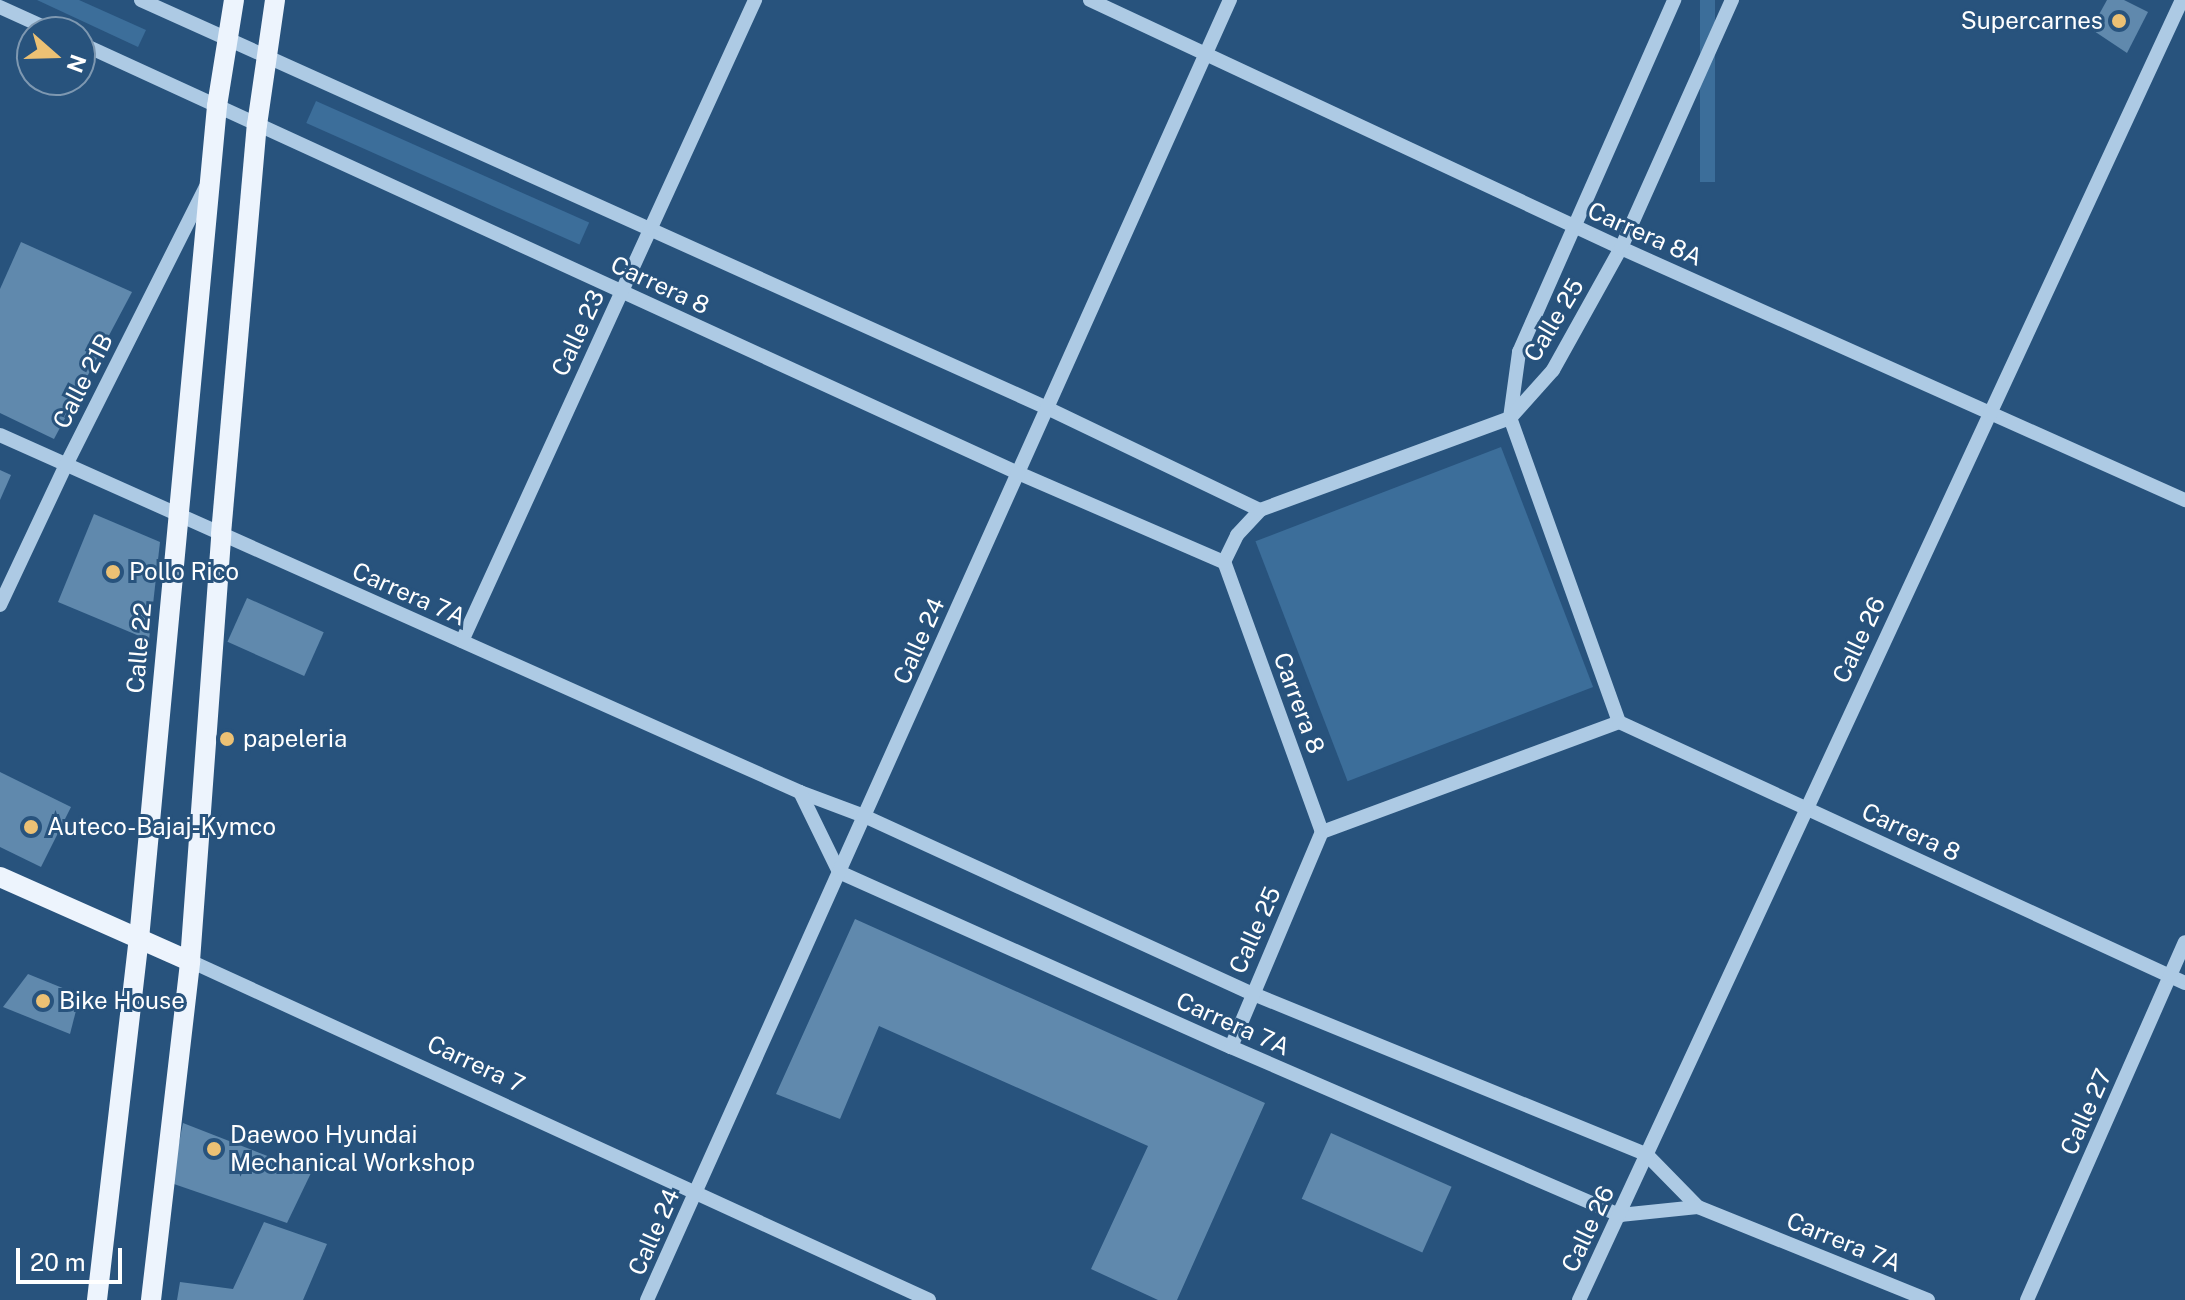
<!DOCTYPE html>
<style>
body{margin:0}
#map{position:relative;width:2185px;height:1300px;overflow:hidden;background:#28537d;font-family:"Public Sans",sans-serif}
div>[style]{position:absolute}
.green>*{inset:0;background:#3c6e9a;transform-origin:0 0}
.building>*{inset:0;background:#6089ad;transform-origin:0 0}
.minor>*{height:14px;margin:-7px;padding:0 7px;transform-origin:7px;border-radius:7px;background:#adcae4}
.major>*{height:20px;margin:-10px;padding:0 10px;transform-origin:10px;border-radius:10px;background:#edf4fd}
.dots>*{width:22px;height:22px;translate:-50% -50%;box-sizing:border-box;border:4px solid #28537d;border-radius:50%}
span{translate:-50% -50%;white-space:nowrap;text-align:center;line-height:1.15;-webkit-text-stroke:6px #28537d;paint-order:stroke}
.poi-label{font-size:24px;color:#fff}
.right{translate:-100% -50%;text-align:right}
.left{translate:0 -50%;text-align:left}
.street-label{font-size:24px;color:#fff}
.north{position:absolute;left:16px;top:16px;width:80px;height:80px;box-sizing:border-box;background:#28537d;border:2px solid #7e98b1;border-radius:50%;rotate:110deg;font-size:22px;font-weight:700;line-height:32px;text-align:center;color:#fff}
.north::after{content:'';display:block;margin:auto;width:28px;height:36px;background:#ecc174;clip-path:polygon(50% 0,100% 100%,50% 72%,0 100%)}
.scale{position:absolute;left:16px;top:1248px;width:106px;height:36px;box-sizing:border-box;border:4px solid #fff;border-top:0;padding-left:10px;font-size:24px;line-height:28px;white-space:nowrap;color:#fff;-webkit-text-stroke:6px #28537d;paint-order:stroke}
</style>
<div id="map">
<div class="green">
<i style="clip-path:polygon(37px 0,79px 0,146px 30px,138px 47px)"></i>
<i style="left:1700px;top:0;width:15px;height:182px"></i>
<i style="left:316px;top:101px;width:299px;height:24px;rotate:24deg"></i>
<i style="left:1501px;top:447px;width:257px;height:263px;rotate:69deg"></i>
</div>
<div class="building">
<i style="clip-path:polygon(2107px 0,2124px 0,2148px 12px,2127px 53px,2091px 29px)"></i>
<i style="clip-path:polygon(21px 242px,132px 292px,54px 439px,0 413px,0 289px)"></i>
<i style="clip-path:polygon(0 470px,11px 475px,0 500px)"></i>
<i style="clip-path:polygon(94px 514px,160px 542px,149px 640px,58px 602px)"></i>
<i style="left:247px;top:598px;width:84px;height:48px;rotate:24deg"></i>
<i style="clip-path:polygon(0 772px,71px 807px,41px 867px,0 847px)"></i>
<i style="clip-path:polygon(855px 919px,1265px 1103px,1177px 1300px,1158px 1300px,1091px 1269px,1148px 1146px,879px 1026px,840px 1119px,776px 1094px)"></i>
<i style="clip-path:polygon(28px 974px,80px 995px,70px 1034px,3px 1007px)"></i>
<i style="clip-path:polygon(183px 1123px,311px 1173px,287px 1223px,171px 1183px)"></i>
<i style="left:1331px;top:1133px;width:132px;height:72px;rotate:24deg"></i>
<i style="clip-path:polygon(264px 1222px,327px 1244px,303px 1300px,177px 1300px,180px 1282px,233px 1289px)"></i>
</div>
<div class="minor">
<i style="left:141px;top:0;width:994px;rotate:24.24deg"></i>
<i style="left:1047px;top:408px;width:236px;rotate:25.6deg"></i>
<i style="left:1090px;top:0;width:586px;rotate:25.03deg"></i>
<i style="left:1621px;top:248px;width:618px;rotate:24.08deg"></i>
<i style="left:0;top:7px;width:60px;rotate:24.4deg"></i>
<i style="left:80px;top:43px;width:1032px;rotate:24.63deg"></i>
<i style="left:1018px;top:473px;width:224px;rotate:23.4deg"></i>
<i style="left:0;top:435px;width:876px;rotate:24.05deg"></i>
<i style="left:800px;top:792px;width:68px;rotate:20.6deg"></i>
<i style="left:864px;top:816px;width:426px;rotate:24.6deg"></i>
<i style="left:1251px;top:993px;width:428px;rotate:22.2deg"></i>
<i style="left:1647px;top:1155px;width:73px;rotate:45.6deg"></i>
<i style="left:1698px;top:1207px;width:248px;rotate:22deg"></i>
<i style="left:0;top:605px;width:155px;rotate:-64.8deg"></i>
<i style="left:66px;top:465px;width:311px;rotate:-63.3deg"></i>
<i style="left:462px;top:641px;width:705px;rotate:-65.43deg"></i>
<i style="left:1619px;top:722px;width:323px;rotate:-109.7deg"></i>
<i style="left:1510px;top:418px;width:67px;rotate:-82.2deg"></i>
<i style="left:1519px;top:352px;width:385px;rotate:-66.2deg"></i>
<i style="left:800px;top:792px;width:89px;rotate:64deg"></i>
<i style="left:839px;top:872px;width:429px;rotate:24.1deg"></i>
<i style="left:1231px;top:1047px;width:424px;rotate:23.4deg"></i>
<i style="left:1620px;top:1215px;width:78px;rotate:-5.9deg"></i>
<i style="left:1322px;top:832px;width:287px;rotate:-109.9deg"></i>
<i style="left:1224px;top:562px;width:30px;rotate:-64deg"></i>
<i style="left:1237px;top:535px;width:34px;rotate:-47deg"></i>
<i style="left:1260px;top:510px;width:266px;rotate:-20.2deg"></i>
<i style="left:1510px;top:418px;width:64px;rotate:-48.1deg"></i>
<i style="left:1553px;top:370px;width:140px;rotate:-60.9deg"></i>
<i style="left:1621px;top:248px;width:272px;rotate:-65.9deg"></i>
<i style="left:1322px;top:832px;width:317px;rotate:-20.3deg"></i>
<i style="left:1619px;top:722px;width:623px;rotate:24.76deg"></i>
<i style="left:190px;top:961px;width:813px;rotate:24.64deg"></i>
<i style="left:1231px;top:1047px;width:233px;rotate:-67.1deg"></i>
<i style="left:647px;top:1300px;width:1425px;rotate:-65.85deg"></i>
<i style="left:1579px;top:1300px;width:1433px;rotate:-65.12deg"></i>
<i style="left:2027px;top:1300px;width:391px;rotate:-66.2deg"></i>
</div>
<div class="major">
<i style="left:0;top:877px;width:208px;rotate:23.9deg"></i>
<i style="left:97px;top:1300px;width:363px;rotate:-83.4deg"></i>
<i style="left:139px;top:939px;width:837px;rotate:-84.65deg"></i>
<i style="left:217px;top:106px;width:107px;rotate:-80.9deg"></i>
<i style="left:151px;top:1300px;width:341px;rotate:-83.4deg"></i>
<i style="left:190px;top:961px;width:428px;rotate:-85.8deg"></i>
<i style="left:221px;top:534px;width:411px;rotate:-85deg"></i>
<i style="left:257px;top:125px;width:126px;rotate:-81.8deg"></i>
</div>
<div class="dots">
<i style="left:2119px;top:21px;background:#ecc174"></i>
<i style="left:113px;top:572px;background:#ecc174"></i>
<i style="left:227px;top:739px;background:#ecc174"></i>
<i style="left:31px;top:827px;background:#ecc174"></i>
<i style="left:43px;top:1001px;background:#ecc174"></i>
<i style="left:214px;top:1149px;background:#ecc174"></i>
</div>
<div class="poi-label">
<span class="right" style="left:2103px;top:21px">Supercarnes</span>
<span class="left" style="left:129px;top:572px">Pollo Rico</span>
<span class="left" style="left:243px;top:739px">papeleria</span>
<span class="left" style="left:47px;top:827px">Auteco-Bajaj-Kymco</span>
<span class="left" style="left:59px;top:1001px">Bike House</span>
<span class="left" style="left:230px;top:1149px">Daewoo Hyundai<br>Mechanical Workshop</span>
</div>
<div class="street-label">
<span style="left:1645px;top:234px;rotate:24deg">Carrera 8A</span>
<span style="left:660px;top:285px;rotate:25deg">Carrera 8</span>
<span style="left:1554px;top:320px;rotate:-59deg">Calle 25</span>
<span style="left:578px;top:333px;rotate:-65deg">Calle 23</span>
<span style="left:83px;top:381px;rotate:-63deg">Calle 21B</span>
<span style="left:409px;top:594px;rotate:24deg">Carrera 7A</span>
<span style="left:1859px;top:640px;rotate:-65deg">Calle 26</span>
<span style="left:919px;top:641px;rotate:-66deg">Calle 24</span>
<span style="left:139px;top:648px;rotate:-85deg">Calle 22</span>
<span style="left:1299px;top:703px;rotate:70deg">Carrera 8</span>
<span style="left:1911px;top:832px;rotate:25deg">Carrera 8</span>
<span style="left:1255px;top:930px;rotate:-66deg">Calle 25</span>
<span style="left:1233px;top:1024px;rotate:24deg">Carrera 7A</span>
<span style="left:476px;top:1064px;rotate:25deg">Carrera 7</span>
<span style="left:2086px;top:1112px;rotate:-66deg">Calle 27</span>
<span style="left:1588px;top:1229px;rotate:-65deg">Calle 26</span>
<span style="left:654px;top:1232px;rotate:-66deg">Calle 24</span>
<span style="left:1844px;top:1242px;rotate:22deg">Carrera 7A</span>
</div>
<div class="north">N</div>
<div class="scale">20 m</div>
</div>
